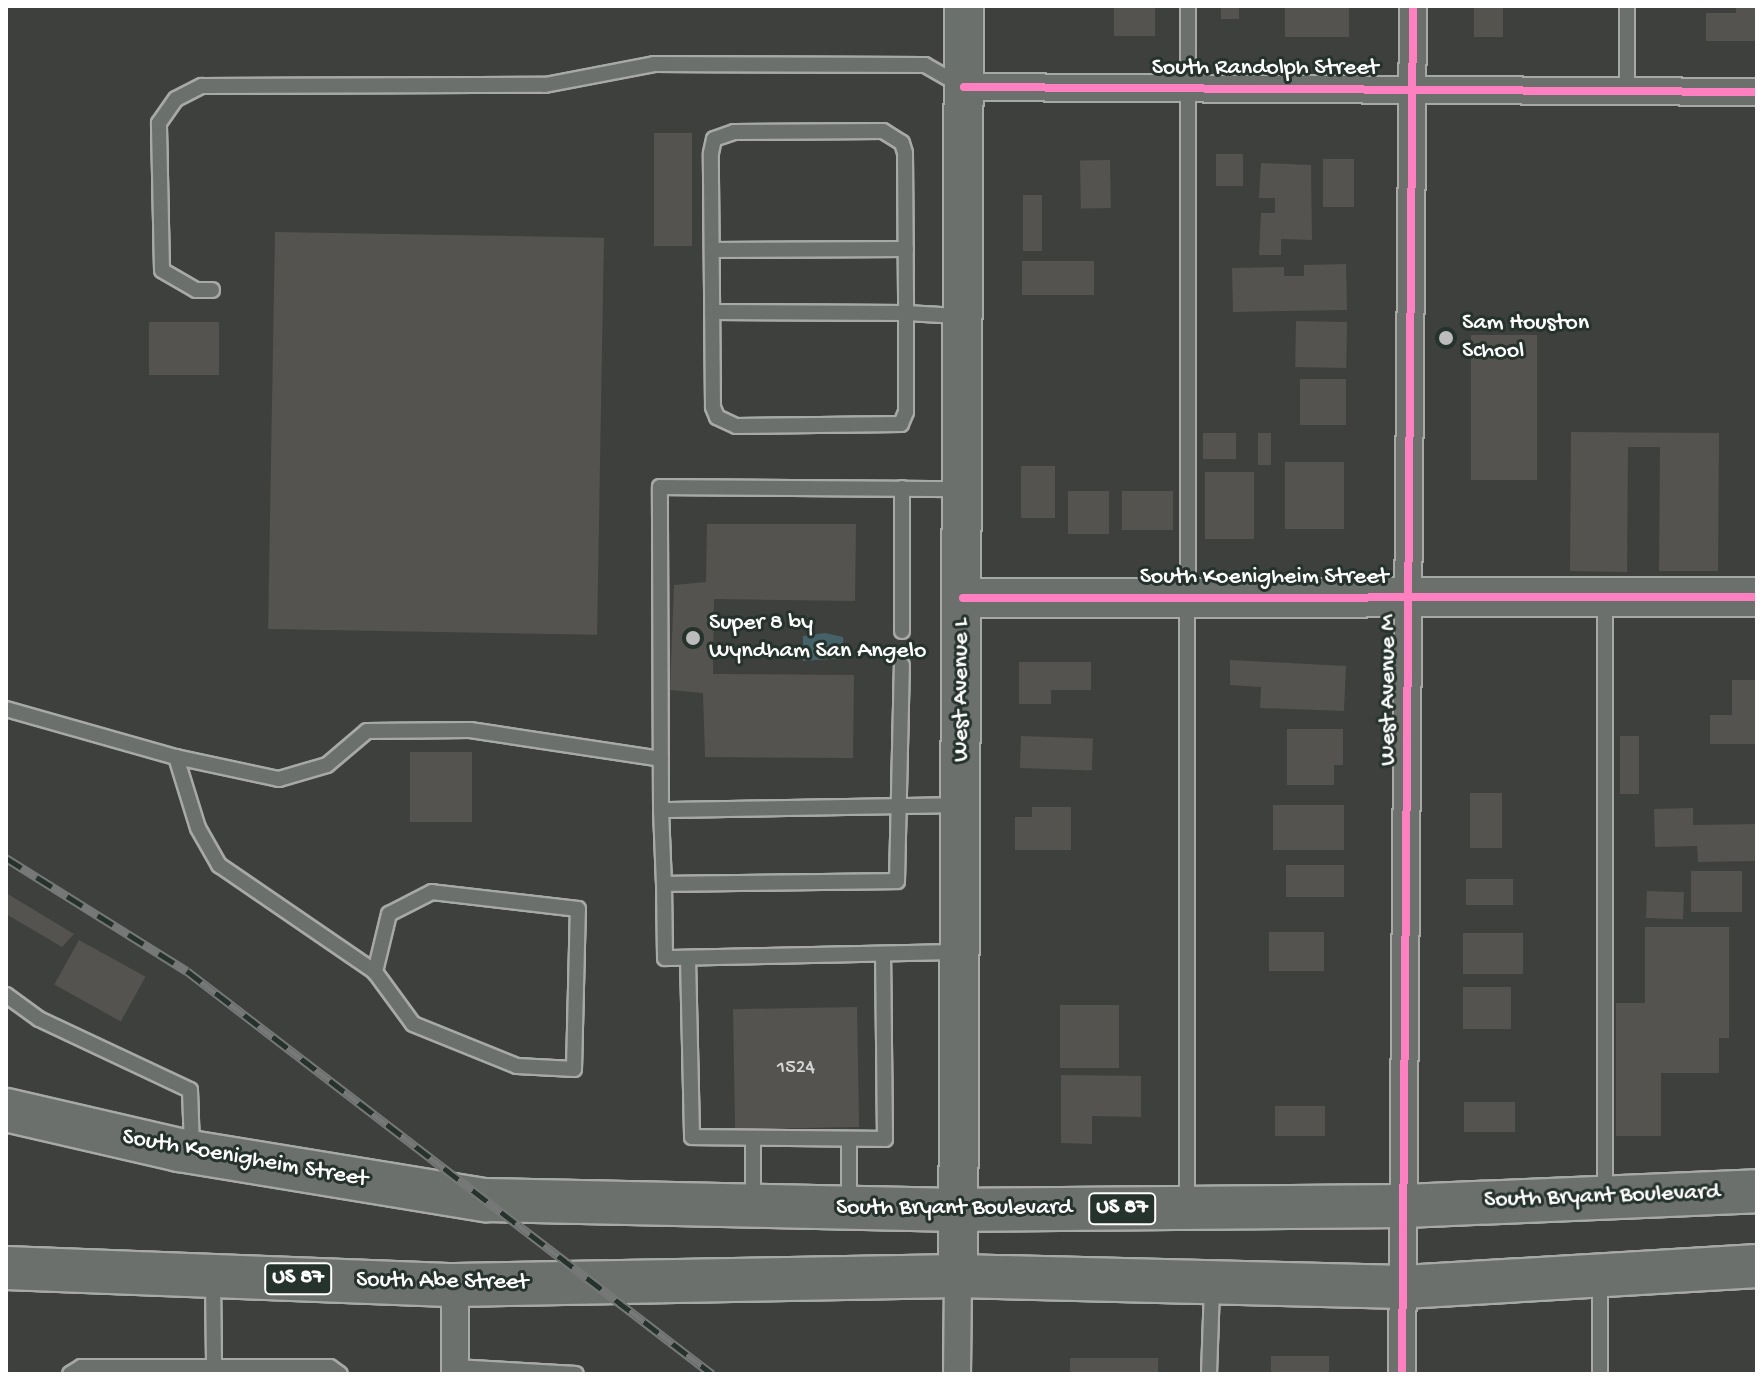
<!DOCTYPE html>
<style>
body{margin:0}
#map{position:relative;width:1763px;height:1380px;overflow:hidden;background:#3d403c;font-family:"Gochi Hand",sans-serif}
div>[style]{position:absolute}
.water>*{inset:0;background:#466269}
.building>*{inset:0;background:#54534f;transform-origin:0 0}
.roads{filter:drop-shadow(2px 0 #a8a9a7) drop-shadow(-2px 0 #a8a9a7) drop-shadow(0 2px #a8a9a7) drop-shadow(0 -2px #a8a9a7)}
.lane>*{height:14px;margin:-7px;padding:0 7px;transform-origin:7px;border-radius:7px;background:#6c706d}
.street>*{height:26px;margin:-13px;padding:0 13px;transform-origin:13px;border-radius:13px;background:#6c706d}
.secondary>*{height:38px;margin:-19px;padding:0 19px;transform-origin:19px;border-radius:19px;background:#6c706d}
.primary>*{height:42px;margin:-21px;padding:0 21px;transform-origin:21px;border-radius:21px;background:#6c706d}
.rail>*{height:9px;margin-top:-4.5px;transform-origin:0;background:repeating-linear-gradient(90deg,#26332d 0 18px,#767877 0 36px);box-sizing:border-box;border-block:2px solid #767877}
.cycleway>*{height:8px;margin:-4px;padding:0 4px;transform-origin:4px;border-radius:4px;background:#ff80c0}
.dots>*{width:22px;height:22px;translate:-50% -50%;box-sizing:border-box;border:4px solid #26332d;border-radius:50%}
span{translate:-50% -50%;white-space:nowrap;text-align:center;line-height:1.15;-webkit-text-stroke:6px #26332d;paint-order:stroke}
.number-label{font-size:20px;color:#d4d4d3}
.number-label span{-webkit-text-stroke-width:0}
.shield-label span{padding:2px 6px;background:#26332d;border:2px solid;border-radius:6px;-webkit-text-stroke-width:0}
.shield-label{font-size:22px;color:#fff;font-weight:700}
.street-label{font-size:24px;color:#fff}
.poi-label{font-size:24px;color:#fff}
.left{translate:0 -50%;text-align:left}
.frame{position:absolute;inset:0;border:8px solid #fff;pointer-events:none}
</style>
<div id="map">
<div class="water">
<i style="clip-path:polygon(825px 633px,843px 637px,844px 658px,803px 661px,803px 636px)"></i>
</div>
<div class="building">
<i style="left:1114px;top:6px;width:41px;height:30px"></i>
<i style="left:1221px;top:6px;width:18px;height:13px"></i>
<i style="left:1285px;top:6px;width:64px;height:31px"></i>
<i style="left:1474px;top:6px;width:29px;height:31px"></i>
<i style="clip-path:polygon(1736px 6px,1757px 6px,1757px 41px,1706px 41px,1706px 13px,1736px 13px)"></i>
<i style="left:654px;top:133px;width:38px;height:113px"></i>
<i style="left:1216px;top:154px;width:27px;height:32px"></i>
<i style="left:1323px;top:159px;width:31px;height:48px"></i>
<i style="left:1110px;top:160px;width:48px;height:30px;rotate:89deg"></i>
<i style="clip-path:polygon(1261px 163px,1311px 165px,1312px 240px,1281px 239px,1281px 255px,1259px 255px,1261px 213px,1275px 213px,1275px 198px,1259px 198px)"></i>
<i style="left:1023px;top:195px;width:19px;height:56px"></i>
<i style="left:275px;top:232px;width:329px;height:397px;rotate:1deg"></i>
<i style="left:1022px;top:261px;width:72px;height:34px"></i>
<i style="clip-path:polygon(1346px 264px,1347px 310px,1233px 312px,1232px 268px,1284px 267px,1284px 276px,1304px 276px,1304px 265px)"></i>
<i style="left:1296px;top:321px;width:51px;height:46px;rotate:1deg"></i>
<i style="left:149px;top:322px;width:70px;height:53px"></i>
<i style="left:1471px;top:335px;width:66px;height:145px"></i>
<i style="left:1300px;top:379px;width:46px;height:46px"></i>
<i style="clip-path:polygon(1571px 432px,1719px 433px,1718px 571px,1659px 571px,1660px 447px,1628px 447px,1627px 572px,1570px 571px)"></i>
<i style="left:1203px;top:433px;width:33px;height:26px"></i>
<i style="left:1258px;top:433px;width:13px;height:32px"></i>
<i style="left:1285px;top:462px;width:59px;height:67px"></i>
<i style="left:1021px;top:466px;width:34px;height:52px"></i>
<i style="left:1205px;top:472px;width:49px;height:67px"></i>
<i style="left:1068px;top:491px;width:41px;height:43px"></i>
<i style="left:1122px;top:491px;width:51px;height:39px"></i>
<i style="clip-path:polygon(707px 524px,856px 524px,855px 601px,714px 599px,713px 674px,854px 675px,853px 758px,705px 757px,703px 693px,670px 690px,674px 585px,706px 582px)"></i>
<i style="clip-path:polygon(1230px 660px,1346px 666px,1344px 711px,1260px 708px,1261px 687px,1230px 685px)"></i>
<i style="clip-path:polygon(1019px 662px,1091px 662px,1091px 690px,1051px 690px,1051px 704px,1019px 704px)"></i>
<i style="clip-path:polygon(1732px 680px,1757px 680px,1757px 744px,1710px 744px,1710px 715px,1732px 715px)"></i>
<i style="clip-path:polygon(1287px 729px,1343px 729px,1343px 765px,1334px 765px,1334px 785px,1287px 785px)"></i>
<i style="left:1021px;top:736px;width:72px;height:32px;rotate:2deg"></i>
<i style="left:1620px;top:736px;width:19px;height:58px"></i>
<i style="left:410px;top:752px;width:62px;height:70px"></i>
<i style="left:1470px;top:793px;width:32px;height:55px"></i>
<i style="left:1273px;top:805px;width:71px;height:45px"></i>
<i style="clip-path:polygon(1032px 807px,1071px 807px,1071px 850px,1015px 850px,1015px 817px,1032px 817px)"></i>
<i style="clip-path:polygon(1693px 808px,1693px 825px,1757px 824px,1757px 861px,1698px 862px,1697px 846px,1655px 847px,1654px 809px)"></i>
<i style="left:1286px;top:865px;width:58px;height:32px"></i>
<i style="left:1691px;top:871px;width:51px;height:41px"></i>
<i style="left:1466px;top:879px;width:47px;height:26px"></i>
<i style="left:1647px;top:891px;width:37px;height:27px;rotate:2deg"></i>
<i style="clip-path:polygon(6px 893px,74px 934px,62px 947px,6px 914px)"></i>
<i style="clip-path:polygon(1645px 927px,1729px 927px,1729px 1038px,1719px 1038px,1719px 1073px,1661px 1073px,1661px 1136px,1616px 1136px,1616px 1003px,1645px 1003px)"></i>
<i style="left:1269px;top:932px;width:55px;height:39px"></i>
<i style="left:1463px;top:933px;width:60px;height:41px"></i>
<i style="left:79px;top:940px;width:76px;height:51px;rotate:29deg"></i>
<i style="left:1463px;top:987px;width:48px;height:42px"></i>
<i style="left:1060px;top:1005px;width:59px;height:63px"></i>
<i style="left:857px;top:1007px;width:120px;height:124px;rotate:89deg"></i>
<i style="clip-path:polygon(1061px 1075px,1141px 1076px,1141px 1117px,1092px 1116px,1092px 1144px,1061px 1143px)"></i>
<i style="left:1464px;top:1102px;width:51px;height:30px"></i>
<i style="left:1275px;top:1106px;width:50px;height:30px"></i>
<i style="left:1271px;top:1356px;width:58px;height:18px"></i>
<i style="left:1070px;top:1358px;width:88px;height:16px"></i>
</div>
<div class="roads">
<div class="lane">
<i style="left:1627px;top:91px;width:85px;rotate:-90deg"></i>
<i style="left:712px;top:250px;width:194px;rotate:-0.3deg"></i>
<i style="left:212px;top:290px;width:16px;rotate:180deg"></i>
<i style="left:196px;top:290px;width:39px;rotate:-150deg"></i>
<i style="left:162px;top:270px;width:147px;rotate:-91.2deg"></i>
<i style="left:159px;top:123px;width:29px;rotate:-55deg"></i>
<i style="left:176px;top:99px;width:29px;rotate:-27deg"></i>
<i style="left:202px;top:86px;width:343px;rotate:-0.2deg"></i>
<i style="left:545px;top:85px;width:111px;rotate:-10.9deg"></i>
<i style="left:654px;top:64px;width:271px;rotate:0.2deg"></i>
<i style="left:925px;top:65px;width:40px;rotate:29.7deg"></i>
<i style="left:712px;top:312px;width:194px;rotate:0.3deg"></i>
<i style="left:906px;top:313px;width:99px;rotate:90deg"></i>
<i style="left:906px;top:412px;width:13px;rotate:113deg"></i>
<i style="left:901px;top:424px;width:165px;rotate:179.3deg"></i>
<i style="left:736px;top:426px;width:21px;rotate:-155deg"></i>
<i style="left:717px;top:417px;width:11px;rotate:-112deg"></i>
<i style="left:713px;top:407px;width:254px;rotate:-90.5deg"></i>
<i style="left:711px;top:153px;width:14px;rotate:-78deg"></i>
<i style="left:714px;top:139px;width:21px;rotate:-19deg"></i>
<i style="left:734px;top:132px;width:149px;rotate:-0.4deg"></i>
<i style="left:883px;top:131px;width:22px;rotate:32deg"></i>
<i style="left:902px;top:143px;width:10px;rotate:73deg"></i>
<i style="left:905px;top:153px;width:160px;rotate:89.6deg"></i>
<i style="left:906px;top:313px;width:53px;rotate:3.2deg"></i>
<i style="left:902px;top:488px;width:143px;rotate:90deg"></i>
<i style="left:1605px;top:598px;width:595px;rotate:90deg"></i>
<i style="left:6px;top:709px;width:177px;rotate:15.8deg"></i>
<i style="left:176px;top:757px;width:105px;rotate:12.1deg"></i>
<i style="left:279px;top:779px;width:50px;rotate:-16.3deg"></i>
<i style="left:327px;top:765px;width:52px;rotate:-40.4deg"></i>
<i style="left:367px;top:731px;width:103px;rotate:-0.6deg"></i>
<i style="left:470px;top:730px;width:193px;rotate:8.6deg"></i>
<i style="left:176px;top:757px;width:74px;rotate:72.8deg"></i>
<i style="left:198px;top:828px;width:43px;rotate:60.4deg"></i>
<i style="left:219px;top:865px;width:189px;rotate:34.4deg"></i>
<i style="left:375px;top:972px;width:64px;rotate:53.8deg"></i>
<i style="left:413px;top:1024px;width:112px;rotate:22deg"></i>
<i style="left:517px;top:1066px;width:57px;rotate:3deg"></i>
<i style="left:574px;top:1069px;width:160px;rotate:-88.6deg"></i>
<i style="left:578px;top:909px;width:147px;rotate:-173.4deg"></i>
<i style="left:432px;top:892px;width:48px;rotate:152.9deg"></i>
<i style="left:389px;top:914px;width:60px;rotate:103.6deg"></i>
<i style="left:957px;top:805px;width:296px;rotate:179deg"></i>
<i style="left:661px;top:810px;width:323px;rotate:-90.2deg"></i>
<i style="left:660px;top:487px;width:299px;rotate:0.4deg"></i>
<i style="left:661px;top:810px;width:74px;rotate:87.7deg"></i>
<i style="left:664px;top:884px;width:233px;rotate:-0.7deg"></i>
<i style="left:897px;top:881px;width:216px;rotate:-88.7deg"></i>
<i style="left:664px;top:884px;width:74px;rotate:89.2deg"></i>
<i style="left:665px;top:958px;width:295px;rotate:-1.2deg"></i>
<i style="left:688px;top:958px;width:179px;rotate:88.7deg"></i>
<i style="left:692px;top:1137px;width:193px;rotate:0.6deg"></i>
<i style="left:885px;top:1139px;width:185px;rotate:-90.6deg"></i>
<i style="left:6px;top:995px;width:41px;rotate:36deg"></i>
<i style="left:39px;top:1019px;width:167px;rotate:25.2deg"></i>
<i style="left:190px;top:1090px;width:58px;rotate:88deg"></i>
<i style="left:753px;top:1138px;width:63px;rotate:90deg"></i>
<i style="left:849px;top:1139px;width:67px;rotate:90deg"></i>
<i style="left:1187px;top:1204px;width:1198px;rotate:-89.95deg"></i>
<i style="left:213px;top:1279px;width:88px;rotate:89.3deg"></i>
<i style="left:455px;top:1367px;width:121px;rotate:3.3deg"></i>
<i style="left:70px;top:1374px;width:13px;rotate:-32deg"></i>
<i style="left:81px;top:1367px;width:249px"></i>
<i style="left:330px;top:1367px;width:12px;rotate:35deg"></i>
<i style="left:1209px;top:1374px;width:88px;rotate:-88deg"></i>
<i style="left:1600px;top:1374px;width:96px;rotate:-90deg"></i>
</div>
<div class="street">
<i style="left:964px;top:87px;width:793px;rotate:0.36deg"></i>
<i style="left:455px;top:1285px;width:89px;rotate:90deg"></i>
<i style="left:957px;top:1374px;width:98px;rotate:-89.4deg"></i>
<i style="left:1402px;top:1374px;width:1368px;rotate:-89.54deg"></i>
</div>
<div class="secondary">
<i style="left:963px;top:598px;width:794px;rotate:-0.07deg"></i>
<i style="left:958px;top:1276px;width:1270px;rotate:-89.73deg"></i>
</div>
<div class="primary">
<i style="left:6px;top:1110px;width:178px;rotate:13deg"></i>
<i style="left:179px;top:1150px;width:311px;rotate:9.3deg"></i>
<i style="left:486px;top:1200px;width:472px;rotate:1.2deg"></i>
<i style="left:958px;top:1210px;width:447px;rotate:-0.5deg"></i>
<i style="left:1405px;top:1206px;width:352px;rotate:-2.4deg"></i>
<i style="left:6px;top:1268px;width:449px;rotate:2.2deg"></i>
<i style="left:455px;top:1285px;width:503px;rotate:-1.03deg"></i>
<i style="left:958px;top:1276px;width:446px;rotate:1.4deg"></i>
<i style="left:1404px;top:1287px;width:354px;rotate:-3.4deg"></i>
</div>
</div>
<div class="rail">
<i style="left:6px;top:858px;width:213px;rotate:32deg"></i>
<i style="left:187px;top:971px;width:662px;rotate:37.51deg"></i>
</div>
<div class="cycleway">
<i style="left:964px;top:87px;width:793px;rotate:0.36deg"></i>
<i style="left:963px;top:598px;width:794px;rotate:-0.07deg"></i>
<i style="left:1402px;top:1374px;width:1368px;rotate:-89.54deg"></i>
</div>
<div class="dots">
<i style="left:1446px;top:338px;background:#bbbcbb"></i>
<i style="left:693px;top:638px;background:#bbbcbb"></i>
</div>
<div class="number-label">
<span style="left:796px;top:1068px">1524</span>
</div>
<div class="shield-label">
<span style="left:1122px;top:1209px">US 87</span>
<span style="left:298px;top:1279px">US 87</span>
</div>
<div class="street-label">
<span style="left:1265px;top:69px">South Randolph Street</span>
<span style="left:1264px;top:578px">South Koenigheim Street</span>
<span style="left:962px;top:690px;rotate:-90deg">West Avenue L</span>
<span style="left:1389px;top:690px;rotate:-90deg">West Avenue M</span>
<span style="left:245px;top:1159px;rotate:10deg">South Koenigheim Street</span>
<span style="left:1602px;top:1197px;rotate:-2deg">South Bryant Boulevard</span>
<span style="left:954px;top:1209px">South Bryant Boulevard</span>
<span style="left:442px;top:1282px;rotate:1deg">South Abe Street</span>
</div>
<div class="poi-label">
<span class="left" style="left:1462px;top:338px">Sam Houston<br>School</span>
<span class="left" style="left:709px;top:638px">Super 8 by<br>Wyndham San Angelo</span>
</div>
<div class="frame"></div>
</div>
